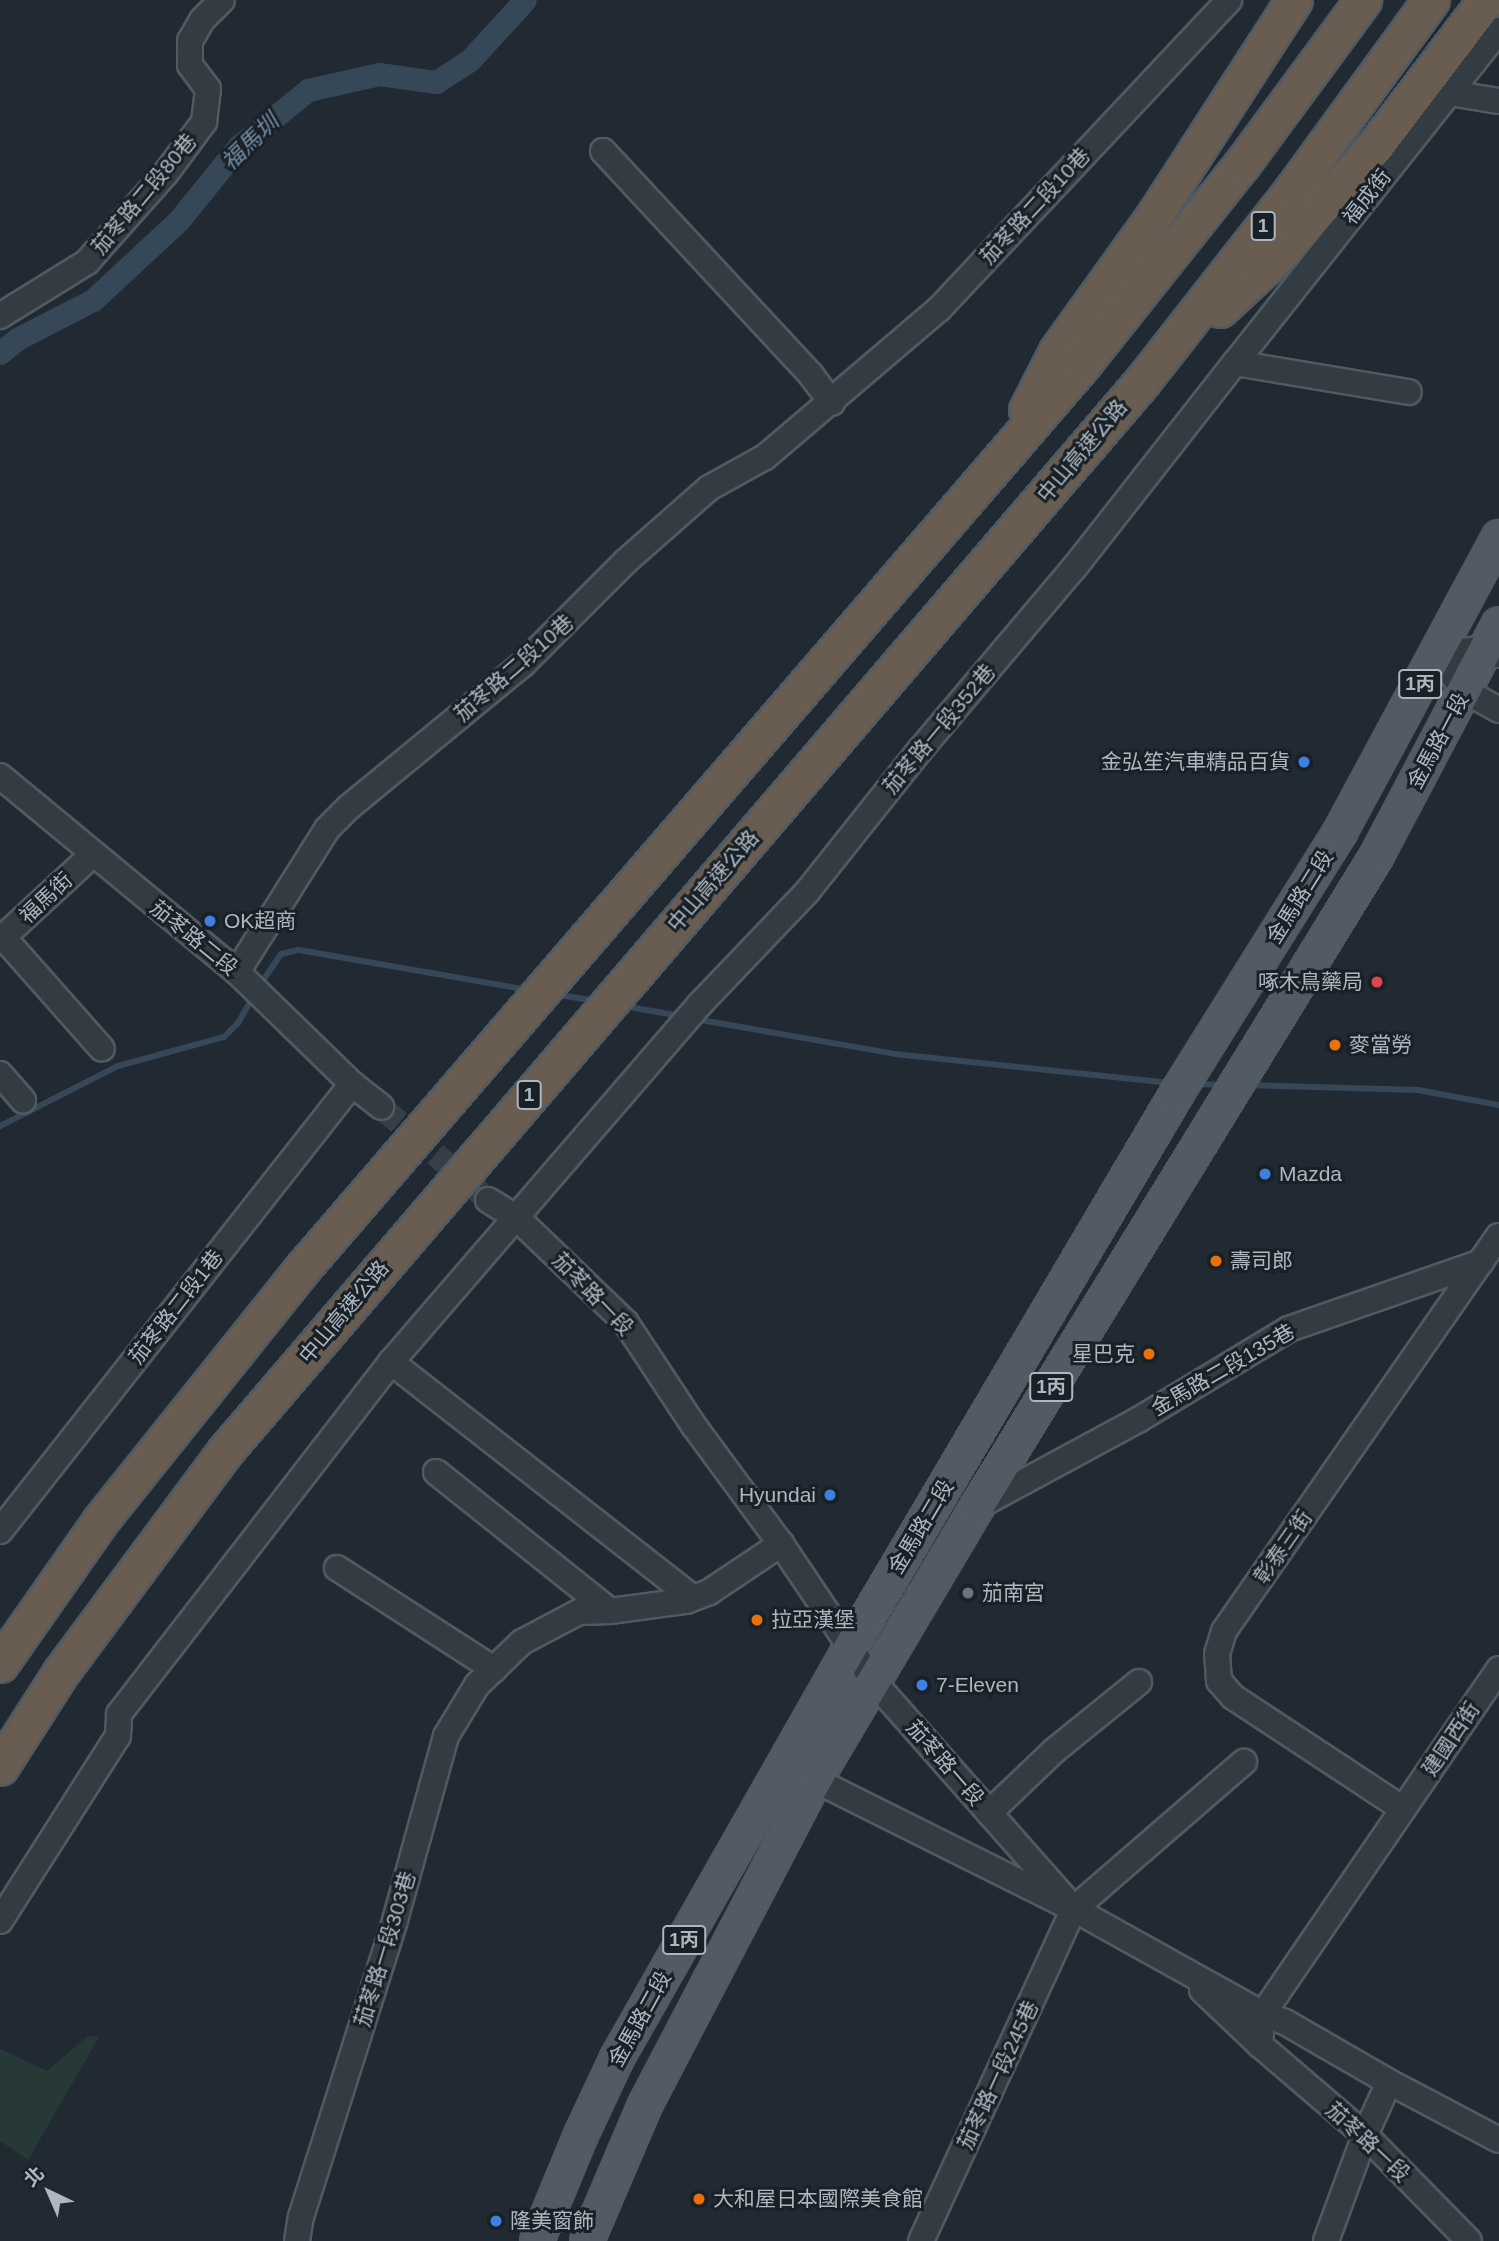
<!DOCTYPE html>
<meta charset="utf-8">
<style>
body{margin:0}
#map{position:relative;width:1499px;height:2241px;overflow:hidden;background:#212a32;font-family:Helvetica,"Noto Sans TC",sans-serif}
div>[style]{position:absolute}
.green>*{inset:0;background:#263937}
.stream>*{height:6px;margin:-3px;padding:0 3px;transform-origin:3px;border-radius:3px;background:#364858}
.canal>*{height:23px;margin:-11.5px;padding:0 11.5px;transform-origin:11.5px;border-radius:11.5px;background:#364858}
.minor-tunnel>*{height:24px;margin-top:-12px;transform-origin:0;background:repeating-linear-gradient(90deg,#363f47 0 24px,transparent 0 36px)}
.roads{filter:drop-shadow(2px 0 #515a61) drop-shadow(-2px 0 #515a61) drop-shadow(0 2px #515a61) drop-shadow(0 -2px #515a61)}
.minor>*{height:24px;margin:-12px;padding:0 12px;transform-origin:12px;border-radius:12px;background:#343c43}
.major>*{height:32px;margin:-16px;padding:0 16px;transform-origin:16px;border-radius:16px;background:#525b63}
.highway>*{height:35px;margin:-17.5px;padding:0 17.5px;transform-origin:17.5px;border-radius:17.5px;background:#695d52}
.dots>*{width:19px;height:19px;translate:-50% -50%;box-sizing:border-box;border:4px solid #192128;border-radius:50%}
span{translate:-50% -50%;white-space:nowrap;text-align:center;line-height:1.15;-webkit-text-stroke:6px #192128;paint-order:stroke}
.shield-label span{padding:2px 5px;background:#192128;border:2px solid;border-radius:5px;-webkit-text-stroke-width:0}
.shield-label{font-size:19px;color:#aeb7c0;font-weight:700}
.street-label{font-size:21px;color:#aeb7c0}
.poi-label{font-size:21px;color:#aeb7c0}
.right{translate:-100% -50%;text-align:right}
.left{translate:0 -50%;text-align:left}
.water-label{font-size:23px;color:#718ba1;font-style:italic}
.north{position:absolute;left:14px;top:2157px;width:70px;height:70px;-webkit-text-stroke:5px #192128;paint-order:stroke;rotate:316deg;font-size:19px;font-weight:700;line-height:28px;text-align:center;color:#aeb7c0}
.north::after{content:'';display:block;margin:auto;width:24px;height:32px;background:#aeb7c0;clip-path:polygon(50% 0,100% 100%,50% 72%,0 100%)}
</style>
<div id="map">
<div class="green">
<i style="clip-path:polygon(88px 2036px,99px 2037px,28px 2160px,0 2141px,0 2049px,47px 2071px)"></i>
</div>
<div class="stream">
<i style="left:260px;top:985px;width:37px;rotate:-56deg"></i>
<i style="left:281px;top:954px;width:18px;rotate:-13deg"></i>
<i style="left:299px;top:950px;width:233px;rotate:9.9deg"></i>
<i style="left:554px;top:994px;width:42px;rotate:9.7deg"></i>
<i style="left:623px;top:1006px;width:59px;rotate:9.8deg"></i>
<i style="left:695px;top:1019px;width:203px;rotate:9.9deg"></i>
<i style="left:895px;top:1054px;width:277px;rotate:6deg"></i>
<i style="left:1194px;top:1084px;width:32px;rotate:2deg"></i>
<i style="left:1247px;top:1085px;width:171px;rotate:1.7deg"></i>
<i style="left:1418px;top:1090px;width:82px;rotate:10.5deg"></i>
<i style="left:0;top:1126px;width:132px;rotate:-27deg"></i>
<i style="left:118px;top:1066px;width:110px;rotate:-15.3deg"></i>
<i style="left:224px;top:1037px;width:20px;rotate:-45deg"></i>
<i style="left:238px;top:1023px;width:30px;rotate:-60deg"></i>
</div>
<div class="canal">
<i style="left:0;top:353px;width:22px;rotate:-39deg"></i>
<i style="left:17px;top:339px;width:85px;rotate:-27.2deg"></i>
<i style="left:93px;top:300px;width:117px;rotate:-42.9deg"></i>
<i style="left:179px;top:220px;width:95px;rotate:-51deg"></i>
<i style="left:239px;top:146px;width:89px;rotate:-39.1deg"></i>
<i style="left:308px;top:90px;width:73px;rotate:-12.7deg"></i>
<i style="left:379px;top:74px;width:58px;rotate:8deg"></i>
<i style="left:436px;top:82px;width:40px;rotate:-32.9deg"></i>
<i style="left:470px;top:60px;width:81px;rotate:-47.5deg"></i>
</div>
<div class="minor-tunnel">
<i style="left:381px;top:1107px;width:142px;rotate:41deg"></i>
</div>
<div class="roads">
<div class="minor">
<i style="left:1450px;top:93px;width:50px;rotate:9.3deg"></i>
<i style="left:603px;top:151px;width:306px;rotate:47.1deg"></i>
<i style="left:811px;top:375px;width:35px;rotate:53deg"></i>
<i style="left:0;top:316px;width:102px;rotate:-31.8deg"></i>
<i style="left:87px;top:262px;width:119px;rotate:-48.4deg"></i>
<i style="left:166px;top:173px;width:64px;rotate:-53.3deg"></i>
<i style="left:204px;top:122px;width:33px;rotate:-83deg"></i>
<i style="left:208px;top:89px;width:30px;rotate:-127deg"></i>
<i style="left:190px;top:65px;width:24px;rotate:-90deg"></i>
<i style="left:190px;top:41px;width:24px;rotate:-60deg"></i>
<i style="left:202px;top:20px;width:28px;rotate:-45deg"></i>
<i style="left:1235px;top:363px;width:425px;rotate:-51.6deg"></i>
<i style="left:1436px;top:654px;width:47px;rotate:51.9deg"></i>
<i style="left:1465px;top:691px;width:39px;rotate:29deg"></i>
<i style="left:1436px;top:654px;width:50px;rotate:-6.8deg"></i>
<i style="left:1486px;top:648px;width:14px;rotate:30deg"></i>
<i style="left:0;top:776px;width:308px;rotate:39.6deg"></i>
<i style="left:237px;top:972px;width:161px;rotate:44.2deg"></i>
<i style="left:352px;top:1084px;width:37px;rotate:38deg"></i>
<i style="left:3px;top:937px;width:149px;rotate:48.5deg"></i>
<i style="left:0;top:940px;width:125px;rotate:-42.7deg"></i>
<i style="left:237px;top:972px;width:169px;rotate:-57.8deg"></i>
<i style="left:327px;top:829px;width:31px;rotate:-45deg"></i>
<i style="left:349px;top:807px;width:225px;rotate:-39.4deg"></i>
<i style="left:523px;top:664px;width:144px;rotate:-45deg"></i>
<i style="left:625px;top:562px;width:112px;rotate:-41.4deg"></i>
<i style="left:709px;top:488px;width:64px;rotate:-29deg"></i>
<i style="left:765px;top:457px;width:228px;rotate:-40.4deg"></i>
<i style="left:939px;top:309px;width:424px;rotate:-46.8deg"></i>
<i style="left:0;top:1074px;width:35px;rotate:49deg"></i>
<i style="left:488px;top:1200px;width:34px;rotate:32deg"></i>
<i style="left:517px;top:1218px;width:151px;rotate:43.9deg"></i>
<i style="left:626px;top:1323px;width:123px;rotate:56.6deg"></i>
<i style="left:694px;top:1426px;width:147px;rotate:53.6deg"></i>
<i style="left:781px;top:1544px;width:165px;rotate:56.1deg"></i>
<i style="left:873px;top:1681px;width:304px;rotate:48.6deg"></i>
<i style="left:1074px;top:1909px;width:216px;rotate:29.1deg"></i>
<i style="left:1263px;top:2014px;width:31px;rotate:96deg"></i>
<i style="left:1260px;top:2045px;width:138px;rotate:40.6deg"></i>
<i style="left:1365px;top:2135px;width:148px;rotate:45.5deg"></i>
<i style="left:391px;top:1362px;width:383px;rotate:38deg"></i>
<i style="left:436px;top:1472px;width:223px;rotate:38.6deg"></i>
<i style="left:977px;top:1507px;width:183px;rotate:-28.4deg"></i>
<i style="left:1138px;top:1420px;width:176px;rotate:-31.1deg"></i>
<i style="left:1289px;top:1329px;width:203px;rotate:-19.2deg"></i>
<i style="left:0;top:1531px;width:569px;rotate:-51.78deg"></i>
<i style="left:337px;top:1568px;width:187px;rotate:32.8deg"></i>
<i style="left:1499px;top:1669px;width:418px;rotate:124.4deg"></i>
<i style="left:1263px;top:2014px;width:23px;rotate:20deg"></i>
<i style="left:1285px;top:2022px;width:120px;rotate:30deg"></i>
<i style="left:1389px;top:2082px;width:124px;rotate:27.8deg"></i>
<i style="left:815px;top:1780px;width:276px;rotate:26.5deg"></i>
<i style="left:1403px;top:1809px;width:204px;rotate:-146.6deg"></i>
<i style="left:1233px;top:1697px;width:21px;rotate:-131deg"></i>
<i style="left:1219px;top:1681px;width:27px;rotate:-94deg"></i>
<i style="left:1217px;top:1654px;width:24px;rotate:-73deg"></i>
<i style="left:1224px;top:1631px;width:481px;rotate:-55.2deg"></i>
<i style="left:989px;top:1813px;width:91px;rotate:-43.7deg"></i>
<i style="left:1055px;top:1750px;width:108px;rotate:-39deg"></i>
<i style="left:0;top:1921px;width:219px;rotate:-57.5deg"></i>
<i style="left:118px;top:1736px;width:22px;rotate:-87deg"></i>
<i style="left:119px;top:1714px;width:445px;rotate:-52.3deg"></i>
<i style="left:391px;top:1362px;width:473px;rotate:-49.2deg"></i>
<i style="left:700px;top:1004px;width:155px;rotate:-46.3deg"></i>
<i style="left:807px;top:892px;width:181px;rotate:-51.5deg"></i>
<i style="left:920px;top:750px;width:238px;rotate:-49.8deg"></i>
<i style="left:1074px;top:568px;width:261px;rotate:-51.9deg"></i>
<i style="left:1235px;top:363px;width:176px;rotate:9.5deg"></i>
<i style="left:1202px;top:1990px;width:80px;rotate:43.5deg"></i>
<i style="left:297px;top:2241px;width:24px;rotate:-81deg"></i>
<i style="left:301px;top:2217px;width:312px;rotate:-72.4deg"></i>
<i style="left:395px;top:1920px;width:191px;rotate:-74.5deg"></i>
<i style="left:446px;top:1736px;width:60px;rotate:-58.7deg"></i>
<i style="left:477px;top:1685px;width:62px;rotate:-43.7deg"></i>
<i style="left:522px;top:1642px;width:64px;rotate:-27.8deg"></i>
<i style="left:579px;top:1612px;width:31px;rotate:-2deg"></i>
<i style="left:610px;top:1611px;width:77px;rotate:-7.5deg"></i>
<i style="left:686px;top:1601px;width:25px;rotate:-21deg"></i>
<i style="left:709px;top:1592px;width:87px;rotate:-33.7deg"></i>
<i style="left:921px;top:2241px;width:366px;rotate:-65.3deg"></i>
<i style="left:1074px;top:1909px;width:225px;rotate:-40.9deg"></i>
<i style="left:1326px;top:2241px;width:113px;rotate:-69.8deg"></i>
<i style="left:1365px;top:2135px;width:58px;rotate:-65.6deg"></i>
</div>
<div class="major">
<i style="left:537px;top:2241px;width:113px;rotate:-67.5deg"></i>
<i style="left:580px;top:2137px;width:87px;rotate:-64.9deg"></i>
<i style="left:617px;top:2058px;width:504px;rotate:-60.38deg"></i>
<i style="left:866px;top:1620px;width:612px;rotate:-59.45deg"></i>
<i style="left:1177px;top:1093px;width:308px;rotate:-58deg"></i>
<i style="left:1340px;top:832px;width:335px;rotate:-61.7deg"></i>
<i style="left:587px;top:2241px;width:148px;rotate:-66.9deg"></i>
<i style="left:645px;top:2105px;width:367px;rotate:-62.4deg"></i>
<i style="left:815px;top:1780px;width:317px;rotate:-59.3deg"></i>
<i style="left:977px;top:1507px;width:763px;rotate:-58.46deg"></i>
<i style="left:1376px;top:857px;width:263px;rotate:-62.2deg"></i>
</div>
<div class="highway">
<i style="left:1220px;top:309px;width:78px;rotate:-42.9deg"></i>
<i style="left:1277px;top:256px;width:149px;rotate:-48.3deg"></i>
<i style="left:1376px;top:145px;width:182px;rotate:-52.8deg"></i>
<i style="left:1027px;top:410px;width:66px;rotate:-63deg"></i>
<i style="left:1057px;top:351px;width:170px;rotate:-54.3deg"></i>
<i style="left:1156px;top:213px;width:254px;rotate:-57.1deg"></i>
<i style="left:0;top:1664px;width:174px;rotate:-55deg"></i>
<i style="left:100px;top:1521px;width:322px;rotate:-51.3deg"></i>
<i style="left:301px;top:1270px;width:1195px;rotate:-49.21deg"></i>
<i style="left:1082px;top:365px;width:257px;rotate:-51.5deg"></i>
<i style="left:1242px;top:164px;width:204px;rotate:-53.6deg"></i>
<i style="left:0;top:1767px;width:113px;rotate:-57.3deg"></i>
<i style="left:61px;top:1672px;width:277px;rotate:-53.4deg"></i>
<i style="left:226px;top:1450px;width:1406px;rotate:-49.39deg"></i>
<i style="left:1141px;top:383px;width:246px;rotate:-51.9deg"></i>
<i style="left:1293px;top:189px;width:234px;rotate:-53.9deg"></i>
</div>
</div>
<div class="dots">
<i style="left:1304px;top:762px;background:#3f7fe0"></i>
<i style="left:210px;top:921px;background:#3f7fe0"></i>
<i style="left:1377px;top:982px;background:#e0444e"></i>
<i style="left:1335px;top:1045px;background:#e8710a"></i>
<i style="left:1265px;top:1174px;background:#3f7fe0"></i>
<i style="left:1216px;top:1261px;background:#e8710a"></i>
<i style="left:1149px;top:1354px;background:#e8710a"></i>
<i style="left:830px;top:1495px;background:#3f7fe0"></i>
<i style="left:968px;top:1593px;background:#6b7280"></i>
<i style="left:757px;top:1620px;background:#e8710a"></i>
<i style="left:922px;top:1685px;background:#3f7fe0"></i>
<i style="left:699px;top:2199px;background:#e8710a"></i>
<i style="left:496px;top:2221px;background:#3f7fe0"></i>
</div>
<div class="shield-label">
<span style="left:1263px;top:226px">1</span>
<span style="left:1420px;top:684px">1丙</span>
<span style="left:529px;top:1095px">1</span>
<span style="left:1051px;top:1387px">1丙</span>
<span style="left:684px;top:1940px">1丙</span>
</div>
<div class="street-label">
<span style="left:144px;top:194px;rotate:-50deg">茄苳路二段80巷</span>
<span style="left:1367px;top:197px;rotate:-52deg">福成街</span>
<span style="left:1035px;top:206px;rotate:-47deg">茄苳路二段10巷</span>
<span style="left:1082px;top:451px;rotate:-50deg">中山高速公路</span>
<span style="left:514px;top:668px;rotate:-41deg">茄苳路二段10巷</span>
<span style="left:939px;top:729px;rotate:-50deg">茄苳路一段352巷</span>
<span style="left:1438px;top:741px;rotate:-62deg">金馬路一段</span>
<span style="left:713px;top:881px;rotate:-49deg">中山高速公路</span>
<span style="left:1300px;top:897px;rotate:-58deg">金馬路二段</span>
<span style="left:46px;top:898px;rotate:-43deg">福馬街</span>
<span style="left:194px;top:938px;rotate:39deg">茄苳路二段</span>
<span style="left:593px;top:1294px;rotate:46deg">茄苳路一段</span>
<span style="left:176px;top:1307px;rotate:-52deg">茄苳路二段1巷</span>
<span style="left:344px;top:1312px;rotate:-50deg">中山高速公路</span>
<span style="left:1223px;top:1370px;rotate:-30deg">金馬路二段135巷</span>
<span style="left:921px;top:1527px;rotate:-59deg">金馬路二段</span>
<span style="left:1283px;top:1547px;rotate:-55deg">彰泰三街</span>
<span style="left:1451px;top:1739px;rotate:-56deg">建國西街</span>
<span style="left:945px;top:1763px;rotate:49deg">茄苳路一段</span>
<span style="left:385px;top:1949px;rotate:-73deg">茄苳路一段303巷</span>
<span style="left:640px;top:2019px;rotate:-61deg">金馬路二段</span>
<span style="left:998px;top:2075px;rotate:-65deg">茄苳路一段245巷</span>
<span style="left:1368px;top:2142px;rotate:43deg">茄苳路一段</span>
</div>
<div class="poi-label">
<span class="right" style="left:1290px;top:762px">金弘笙汽車精品百貨</span>
<span class="left" style="left:224px;top:921px">OK超商</span>
<span class="right" style="left:1363px;top:982px">啄木鳥藥局</span>
<span class="left" style="left:1349px;top:1045px">麥當勞</span>
<span class="left" style="left:1279px;top:1174px">Mazda</span>
<span class="left" style="left:1230px;top:1261px">壽司郎</span>
<span class="right" style="left:1135px;top:1354px">星巴克</span>
<span class="right" style="left:816px;top:1495px">Hyundai</span>
<span class="left" style="left:982px;top:1593px">茄南宮</span>
<span class="left" style="left:771px;top:1620px">拉亞漢堡</span>
<span class="left" style="left:936px;top:1685px">7-Eleven</span>
<span class="left" style="left:713px;top:2199px">大和屋日本國際美食館</span>
<span class="left" style="left:510px;top:2221px">隆美窗飾</span>
</div>
<div class="water-label">
<span style="left:250px;top:142px;rotate:-44deg">福馬圳</span>
</div>
<div class="north">北</div>
</div>
